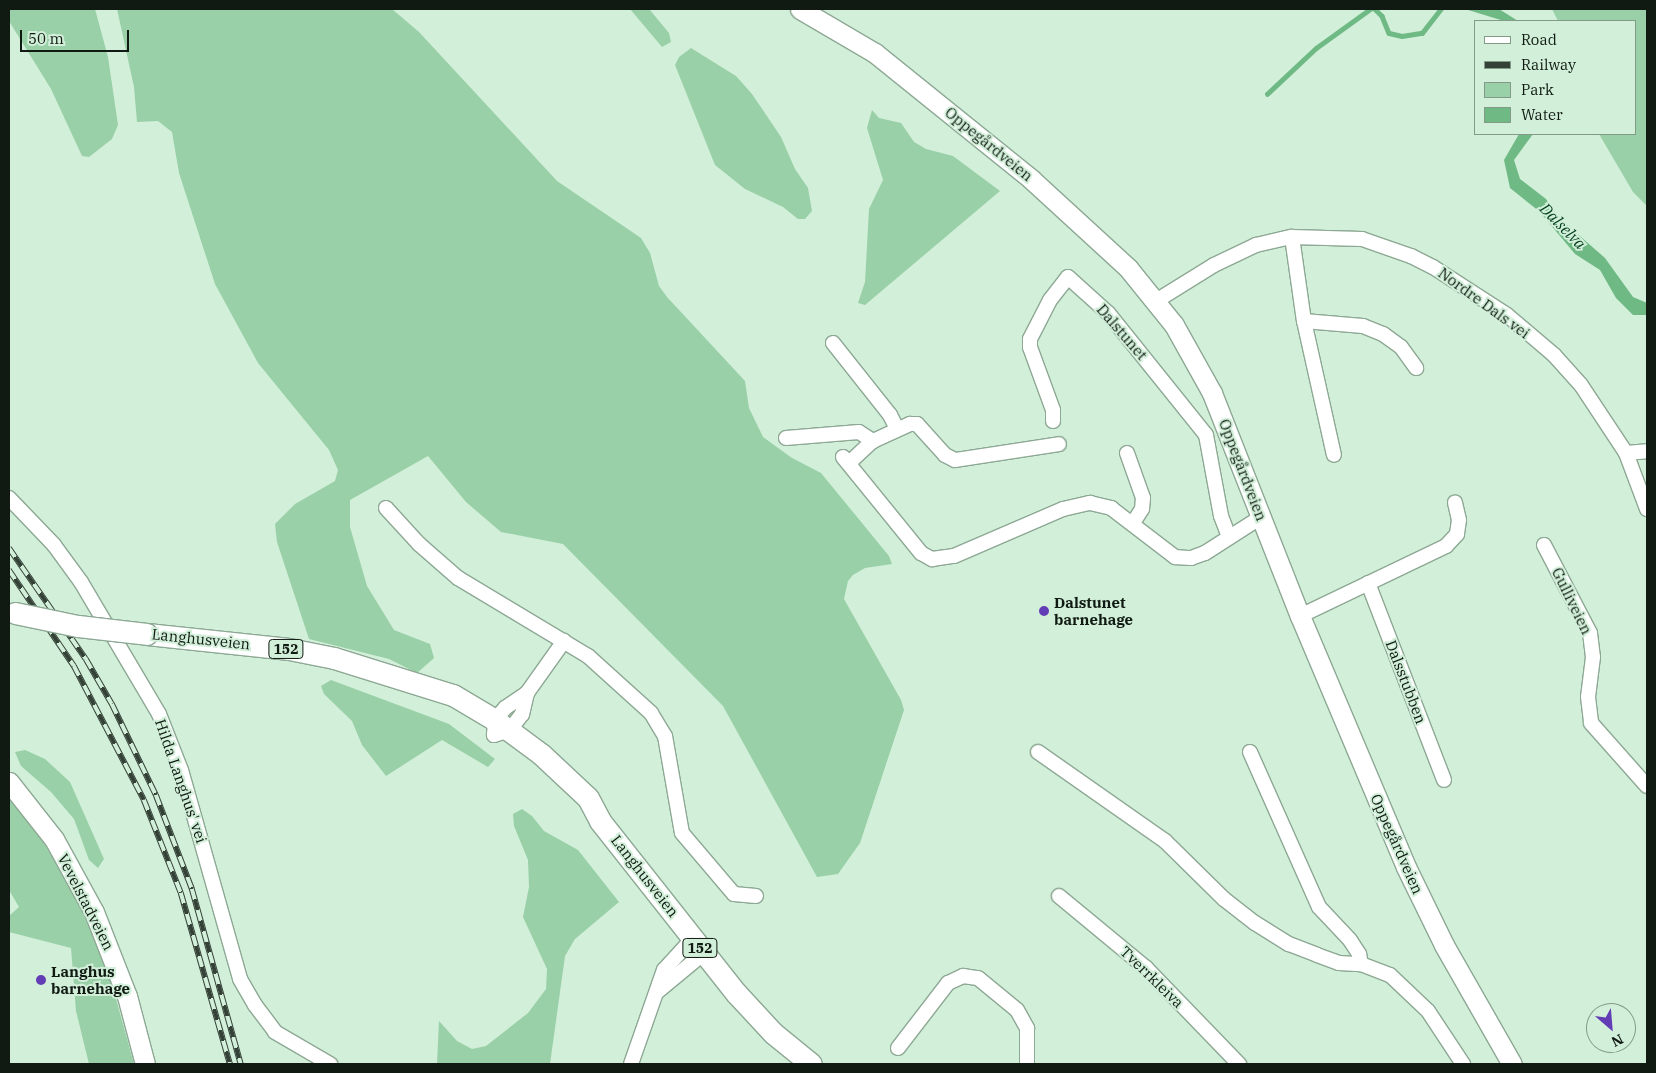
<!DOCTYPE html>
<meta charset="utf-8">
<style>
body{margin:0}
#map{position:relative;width:1656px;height:1073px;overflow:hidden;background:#d2efd9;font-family:"IBM Plex Serif",serif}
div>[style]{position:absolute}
.green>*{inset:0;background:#99d0a7}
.water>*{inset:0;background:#6eb984}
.stream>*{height:4.5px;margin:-2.25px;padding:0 2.25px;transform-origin:2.25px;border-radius:2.25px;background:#6eb984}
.roads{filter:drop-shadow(1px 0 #8da894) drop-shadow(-1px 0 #8da894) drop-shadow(0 1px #8da894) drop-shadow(0 -1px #8da894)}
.minor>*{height:14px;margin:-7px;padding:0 7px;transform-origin:7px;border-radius:7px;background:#fff}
.secondary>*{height:19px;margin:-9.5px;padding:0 9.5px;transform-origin:9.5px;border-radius:9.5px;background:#fff}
.primary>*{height:21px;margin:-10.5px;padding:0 10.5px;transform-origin:10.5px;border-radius:10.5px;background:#fff}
.rail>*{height:5.5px;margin-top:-2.75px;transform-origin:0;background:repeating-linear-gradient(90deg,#d2efd9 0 11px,#344137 0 22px);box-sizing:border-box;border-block:1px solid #344137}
.bridges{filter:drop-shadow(1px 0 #8da894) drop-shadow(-1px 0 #8da894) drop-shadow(0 1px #8da894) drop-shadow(0 -1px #8da894)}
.primary-bridge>*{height:21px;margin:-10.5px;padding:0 10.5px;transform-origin:10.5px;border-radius:10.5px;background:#fff}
.dots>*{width:14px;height:14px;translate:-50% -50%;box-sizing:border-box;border:2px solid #d2efd9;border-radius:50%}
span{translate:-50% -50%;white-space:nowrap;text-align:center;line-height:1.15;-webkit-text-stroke:4px #d2efd9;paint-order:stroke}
.shield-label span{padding:1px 4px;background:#d2efd9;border:1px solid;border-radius:4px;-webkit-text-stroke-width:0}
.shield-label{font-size:14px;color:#101a12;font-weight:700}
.street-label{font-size:15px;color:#101a12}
.poi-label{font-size:15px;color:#101a12;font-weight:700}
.left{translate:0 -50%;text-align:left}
.water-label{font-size:16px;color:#013e1c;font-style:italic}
.frame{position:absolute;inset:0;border:10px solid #101a12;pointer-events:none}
.legend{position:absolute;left:1474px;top:20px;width:162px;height:115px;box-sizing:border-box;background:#d2efd9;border:1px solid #849a89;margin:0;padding:6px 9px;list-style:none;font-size:15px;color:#101a12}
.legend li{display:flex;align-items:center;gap:10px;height:25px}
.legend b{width:25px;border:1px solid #849a89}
.north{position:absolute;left:1586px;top:1003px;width:50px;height:50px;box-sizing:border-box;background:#d2efd9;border:1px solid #849a89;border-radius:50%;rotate:153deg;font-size:14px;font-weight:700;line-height:20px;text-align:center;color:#101a12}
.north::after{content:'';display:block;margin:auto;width:18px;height:22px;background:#633db5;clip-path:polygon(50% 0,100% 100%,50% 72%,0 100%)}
.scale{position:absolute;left:20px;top:30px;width:109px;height:22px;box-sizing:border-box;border:2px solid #101a12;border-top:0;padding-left:6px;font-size:15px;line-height:18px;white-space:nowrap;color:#101a12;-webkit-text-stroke:4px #d2efd9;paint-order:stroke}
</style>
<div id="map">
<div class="green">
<i style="clip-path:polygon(9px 9px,95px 9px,108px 57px,118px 125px,112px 139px,89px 157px,82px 156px,51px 89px,9px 21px)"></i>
<i style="clip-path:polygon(117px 9px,392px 9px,419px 32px,557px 181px,641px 238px,650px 253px,659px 286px,667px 297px,745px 381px,749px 408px,763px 437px,792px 458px,821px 473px,889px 556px,892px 564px,865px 568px,853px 575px,848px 581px,844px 599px,901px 700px,904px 710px,860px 843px,838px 874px,817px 877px,723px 706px,563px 544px,501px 532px,466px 502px,428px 456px,350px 500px,350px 527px,367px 586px,394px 630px,430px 644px,434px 658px,417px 673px,389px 659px,309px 639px,277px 542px,275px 524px,295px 504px,335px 481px,338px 470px,329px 450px,258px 363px,215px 284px,179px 173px,172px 132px,158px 121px,137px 122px,134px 87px)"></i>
<i style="clip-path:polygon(630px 9px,649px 9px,669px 33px,671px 42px,662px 47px)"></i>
<i style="clip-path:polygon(1552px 9px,1647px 9px,1647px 206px,1633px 192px,1599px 134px,1635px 134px,1635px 21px,1558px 21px)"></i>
<i style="clip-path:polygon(691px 48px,736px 76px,752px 94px,781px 137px,795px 169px,808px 188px,812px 211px,805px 219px,798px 219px,783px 207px,745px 189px,715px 165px,675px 65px,679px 57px)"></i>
<i style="clip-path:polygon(872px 110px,879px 118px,901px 123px,914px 142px,926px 149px,953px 156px,1000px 191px,865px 305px,858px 303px,865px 282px,869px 209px,883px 180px,867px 128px)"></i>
<i style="clip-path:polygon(331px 680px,449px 724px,495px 759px,488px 767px,442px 740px,386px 776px,362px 745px,352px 721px,324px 694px,321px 686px)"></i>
<i style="clip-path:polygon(25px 750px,45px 759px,70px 782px,104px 859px,98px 868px,89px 860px,74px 819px,51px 792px,21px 766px,15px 752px)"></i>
<i style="clip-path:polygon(9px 797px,41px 838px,76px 898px,107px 966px,134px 1064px,89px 1064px,76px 1011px,71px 948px,9px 932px,9px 916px,19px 907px,9px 890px)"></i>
<i style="clip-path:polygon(522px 809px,532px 816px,544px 831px,578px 850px,619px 902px,575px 939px,565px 956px,550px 1064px,437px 1064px,439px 1021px,457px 1041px,472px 1049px,486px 1046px,528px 1013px,546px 989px,547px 969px,523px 917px,529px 887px,528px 860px,514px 826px,513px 814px)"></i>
</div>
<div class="water">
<i style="clip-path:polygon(1465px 9px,1499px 9px,1518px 21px,1504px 21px)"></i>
<i style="clip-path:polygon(1519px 134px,1533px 134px,1514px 160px,1520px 179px,1546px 199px,1557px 216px,1605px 258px,1633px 297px,1647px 303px,1647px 315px,1633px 315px,1616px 298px,1600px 270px,1575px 254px,1540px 212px,1510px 188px,1504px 160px)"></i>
</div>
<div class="stream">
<i style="left:1375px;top:9px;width:10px;rotate:45deg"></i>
<i style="left:1382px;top:16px;width:18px;rotate:68deg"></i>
<i style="left:1389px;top:33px;width:13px;rotate:13deg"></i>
<i style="left:1402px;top:36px;width:20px;rotate:-9deg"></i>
<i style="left:1422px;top:33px;width:31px;rotate:-52deg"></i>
<i style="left:1267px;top:94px;width:67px;rotate:-43.2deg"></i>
<i style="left:1316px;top:48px;width:67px;rotate:-35.8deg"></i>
</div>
<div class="roads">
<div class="minor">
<i style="left:1292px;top:237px;width:85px;rotate:81.9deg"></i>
<i style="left:1304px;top:321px;width:137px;rotate:77.4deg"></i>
<i style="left:1156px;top:301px;width:68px;rotate:-31.8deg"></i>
<i style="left:1214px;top:265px;width:47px;rotate:-25.5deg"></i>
<i style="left:1256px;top:245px;width:37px;rotate:-13deg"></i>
<i style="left:1292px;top:237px;width:70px;rotate:1.6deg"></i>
<i style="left:1362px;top:239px;width:52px;rotate:19.1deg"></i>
<i style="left:1411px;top:256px;width:25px;rotate:27deg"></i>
<i style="left:1433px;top:267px;width:88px;rotate:33deg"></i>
<i style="left:1507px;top:315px;width:62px;rotate:40.4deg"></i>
<i style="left:1554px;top:355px;width:40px;rotate:48deg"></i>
<i style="left:1581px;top:385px;width:82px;rotate:56.5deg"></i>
<i style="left:1626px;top:453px;width:60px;rotate:69.4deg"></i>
<i style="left:1304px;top:321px;width:59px;rotate:4.8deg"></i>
<i style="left:1363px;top:326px;width:22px;rotate:22deg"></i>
<i style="left:1383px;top:334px;width:22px;rotate:36deg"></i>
<i style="left:1401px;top:347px;width:26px;rotate:54deg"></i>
<i style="left:833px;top:343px;width:92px;rotate:51.6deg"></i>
<i style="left:890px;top:415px;width:16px;rotate:63deg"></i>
<i style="left:1053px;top:421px;width:11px;rotate:-90deg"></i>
<i style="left:1053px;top:410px;width:67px;rotate:-110.1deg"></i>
<i style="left:1030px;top:347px;width:8px;rotate:-90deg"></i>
<i style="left:1030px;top:339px;width:44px;rotate:-62.9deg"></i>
<i style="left:1050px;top:300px;width:29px;rotate:-52deg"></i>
<i style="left:1068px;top:277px;width:54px;rotate:42deg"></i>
<i style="left:1108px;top:313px;width:156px;rotate:51.2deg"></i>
<i style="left:1206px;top:435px;width:82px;rotate:79.5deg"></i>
<i style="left:1221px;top:516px;width:22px;rotate:69deg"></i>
<i style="left:786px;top:438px;width:73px;rotate:-4.7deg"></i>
<i style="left:859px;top:432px;width:17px;rotate:33deg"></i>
<i style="left:1127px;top:453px;width:48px;rotate:70.4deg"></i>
<i style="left:1143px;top:498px;width:11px;rotate:95deg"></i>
<i style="left:1142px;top:509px;width:17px;rotate:123deg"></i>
<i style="left:1626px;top:453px;width:21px;rotate:-5deg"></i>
<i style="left:843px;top:457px;width:124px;rotate:50.9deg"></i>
<i style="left:921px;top:553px;width:13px;rotate:29deg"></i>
<i style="left:932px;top:559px;width:22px;rotate:-8deg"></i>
<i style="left:954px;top:556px;width:119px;rotate:-23.3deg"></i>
<i style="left:1063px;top:509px;width:28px;rotate:-13deg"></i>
<i style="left:1090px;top:503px;width:22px;rotate:13deg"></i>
<i style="left:1111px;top:508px;width:81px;rotate:37.4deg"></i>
<i style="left:1175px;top:557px;width:16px;rotate:4deg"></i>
<i style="left:1191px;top:558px;width:15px;rotate:-20deg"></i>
<i style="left:1205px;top:553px;width:67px;rotate:-32.7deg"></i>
<i style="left:849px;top:463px;width:33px;rotate:-43deg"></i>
<i style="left:873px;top:441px;width:41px;rotate:-24.7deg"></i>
<i style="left:910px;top:424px;width:7px"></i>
<i style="left:917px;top:424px;width:42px;rotate:47.9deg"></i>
<i style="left:945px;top:455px;width:11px;rotate:27deg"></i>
<i style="left:955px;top:460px;width:105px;rotate:-8.7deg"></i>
<i style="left:9px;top:498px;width:65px;rotate:46.2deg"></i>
<i style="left:54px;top:545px;width:46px;rotate:53.9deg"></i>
<i style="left:81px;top:582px;width:153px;rotate:59.4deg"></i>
<i style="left:159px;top:714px;width:60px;rotate:68.6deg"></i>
<i style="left:181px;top:770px;width:217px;rotate:74.2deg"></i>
<i style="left:240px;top:979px;width:30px;rotate:60deg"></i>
<i style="left:255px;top:1005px;width:34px;rotate:53deg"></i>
<i style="left:275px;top:1032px;width:64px;rotate:30.2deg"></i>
<i style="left:386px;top:508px;width:49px;rotate:47.5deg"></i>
<i style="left:419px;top:544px;width:52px;rotate:41.1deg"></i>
<i style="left:458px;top:578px;width:152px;rotate:31deg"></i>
<i style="left:588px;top:656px;width:85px;rotate:42.1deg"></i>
<i style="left:651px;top:713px;width:27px;rotate:59deg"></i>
<i style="left:665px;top:736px;width:98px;rotate:80.1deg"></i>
<i style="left:682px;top:833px;width:80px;rotate:49.6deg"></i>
<i style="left:734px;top:894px;width:22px;rotate:5deg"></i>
<i style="left:1544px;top:545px;width:99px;rotate:62.4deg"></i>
<i style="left:1590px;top:633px;width:24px;rotate:83deg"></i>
<i style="left:1593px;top:657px;width:40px;rotate:97.1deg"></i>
<i style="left:1588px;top:697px;width:26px;rotate:83deg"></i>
<i style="left:1591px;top:723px;width:84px;rotate:48.4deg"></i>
<i style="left:1368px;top:583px;width:211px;rotate:68.9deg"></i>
<i style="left:1300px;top:616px;width:162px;rotate:-25.6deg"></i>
<i style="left:1446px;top:546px;width:16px;rotate:-47deg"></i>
<i style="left:1457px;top:534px;width:14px;rotate:-82deg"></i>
<i style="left:1459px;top:520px;width:18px;rotate:-103deg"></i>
<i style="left:527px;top:693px;width:22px;rotate:103deg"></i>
<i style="left:522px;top:714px;width:20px;rotate:127deg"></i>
<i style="left:510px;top:730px;width:17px;rotate:163deg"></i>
<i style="left:494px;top:735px;width:15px;rotate:-86deg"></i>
<i style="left:495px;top:720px;width:16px;rotate:-50deg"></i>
<i style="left:505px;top:708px;width:27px;rotate:-34deg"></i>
<i style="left:527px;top:693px;width:64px;rotate:-54.6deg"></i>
<i style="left:1038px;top:752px;width:155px;rotate:35deg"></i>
<i style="left:1165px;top:841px;width:83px;rotate:44.5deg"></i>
<i style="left:1224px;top:899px;width:39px;rotate:38deg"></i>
<i style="left:1255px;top:923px;width:40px;rotate:32deg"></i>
<i style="left:1289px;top:944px;width:30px;rotate:21deg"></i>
<i style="left:1317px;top:955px;width:23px;rotate:20deg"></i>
<i style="left:1339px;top:963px;width:22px;rotate:3deg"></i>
<i style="left:1361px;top:964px;width:31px;rotate:21deg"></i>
<i style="left:1390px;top:975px;width:52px;rotate:43.5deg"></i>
<i style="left:1428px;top:1011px;width:64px;rotate:56.6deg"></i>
<i style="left:1250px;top:752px;width:170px;rotate:66deg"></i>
<i style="left:1319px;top:907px;width:45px;rotate:46.8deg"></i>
<i style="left:1350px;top:940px;width:17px;rotate:57deg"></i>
<i style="left:1359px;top:954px;width:10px;rotate:79deg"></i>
<i style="left:1059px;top:896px;width:113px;rotate:39.6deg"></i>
<i style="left:1146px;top:968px;width:134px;rotate:45.9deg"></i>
<i style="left:658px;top:991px;width:60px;rotate:-39.6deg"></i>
<i style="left:898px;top:1048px;width:82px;rotate:-52.4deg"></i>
<i style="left:948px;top:983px;width:17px;rotate:-25deg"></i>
<i style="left:963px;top:976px;width:15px;rotate:8deg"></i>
<i style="left:978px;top:978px;width:50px;rotate:39.4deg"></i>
<i style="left:1017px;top:1010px;width:21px;rotate:61deg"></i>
<i style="left:1027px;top:1028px;width:36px;rotate:90deg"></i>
<i style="left:631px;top:1064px;width:100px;rotate:-70.7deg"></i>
<i style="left:664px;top:970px;width:43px;rotate:-47.8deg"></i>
</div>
<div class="secondary">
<i style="left:800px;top:9px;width:87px;rotate:30.4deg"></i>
<i style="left:875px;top:53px;width:201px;rotate:38.9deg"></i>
<i style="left:1031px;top:179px;width:132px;rotate:42.5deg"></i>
<i style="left:1128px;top:268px;width:73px;rotate:51.1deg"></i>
<i style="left:1174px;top:325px;width:78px;rotate:60.8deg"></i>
<i style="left:1212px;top:393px;width:240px;rotate:68.5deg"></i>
<i style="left:1300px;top:616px;width:272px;rotate:67.1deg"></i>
<i style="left:1406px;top:867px;width:87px;rotate:64deg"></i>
<i style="left:1444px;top:945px;width:137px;rotate:60.3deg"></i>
<i style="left:9px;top:782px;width:73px;rotate:51.7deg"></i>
<i style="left:54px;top:839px;width:83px;rotate:61.3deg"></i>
<i style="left:94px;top:912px;width:90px;rotate:68.6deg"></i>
<i style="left:127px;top:996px;width:70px;rotate:75.2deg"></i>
</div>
<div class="primary">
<i style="left:147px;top:634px;width:143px;rotate:6deg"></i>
<i style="left:289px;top:649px;width:46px;rotate:11.3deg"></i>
<i style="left:334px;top:658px;width:125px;rotate:17.3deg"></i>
<i style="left:453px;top:695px;width:49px;rotate:30.8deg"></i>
<i style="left:495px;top:720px;width:57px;rotate:36.5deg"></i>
<i style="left:541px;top:754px;width:64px;rotate:43.1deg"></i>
<i style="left:588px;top:798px;width:26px;rotate:62deg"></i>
<i style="left:600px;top:821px;width:219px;rotate:51.7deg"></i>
<i style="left:736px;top:993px;width:54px;rotate:47.2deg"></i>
<i style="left:773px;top:1033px;width:49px;rotate:39.2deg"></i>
</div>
</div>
<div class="rail">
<i style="left:9px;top:548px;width:135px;rotate:55.3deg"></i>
<i style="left:86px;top:659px;width:52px;rotate:60deg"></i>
<i style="left:112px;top:704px;width:101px;rotate:64.2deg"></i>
<i style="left:156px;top:795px;width:101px;rotate:69deg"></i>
<i style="left:192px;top:889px;width:182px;rotate:74.4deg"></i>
<i style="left:9px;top:570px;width:116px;rotate:55.9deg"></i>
<i style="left:74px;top:666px;width:151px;rotate:62.4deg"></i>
<i style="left:144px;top:800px;width:100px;rotate:68.3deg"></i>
<i style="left:181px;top:893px;width:178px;rotate:74deg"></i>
</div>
<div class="bridges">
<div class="primary-bridge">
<i style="left:15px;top:613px;width:64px;rotate:11.7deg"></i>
<i style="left:78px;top:626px;width:69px;rotate:6.6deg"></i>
</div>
</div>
<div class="dots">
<i style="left:1044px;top:611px;background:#633db5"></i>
<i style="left:41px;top:980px;background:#633db5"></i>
</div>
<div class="shield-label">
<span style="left:286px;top:649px">152</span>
<span style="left:700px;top:948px">152</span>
</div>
<div class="street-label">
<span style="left:989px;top:144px;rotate:39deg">Oppegårdveien</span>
<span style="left:1484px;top:303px;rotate:36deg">Nordre Dals vei</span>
<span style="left:1122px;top:332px;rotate:49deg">Dalstunet</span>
<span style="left:1243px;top:470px;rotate:69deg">Oppegårdveien</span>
<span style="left:1572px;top:601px;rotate:64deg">Gulliveien</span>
<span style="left:201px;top:639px;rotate:6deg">Langhusveien</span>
<span style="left:1406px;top:682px;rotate:69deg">Dalsstubben</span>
<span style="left:181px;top:781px;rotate:71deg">Hilda Langhus' vei</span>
<span style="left:1397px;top:844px;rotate:66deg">Oppegårdveien</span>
<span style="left:645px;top:876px;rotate:52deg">Langhusveien</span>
<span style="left:86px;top:902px;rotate:63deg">Vevelstadveien</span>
<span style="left:1152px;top:977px;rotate:44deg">Tverrkleiva</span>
</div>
<div class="poi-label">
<span class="left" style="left:1054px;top:611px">Dalstunet<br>barnehage</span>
<span class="left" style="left:51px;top:980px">Langhus<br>barnehage</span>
</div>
<div class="water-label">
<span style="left:1563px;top:226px;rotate:45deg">Dalselva</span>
</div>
<div class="frame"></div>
<ul class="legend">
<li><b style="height:6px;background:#fff"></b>Road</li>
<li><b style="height:6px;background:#344137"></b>Railway</li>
<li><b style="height:14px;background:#99d0a7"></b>Park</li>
<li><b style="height:14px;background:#6eb984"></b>Water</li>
</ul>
<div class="north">N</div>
<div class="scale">50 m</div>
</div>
